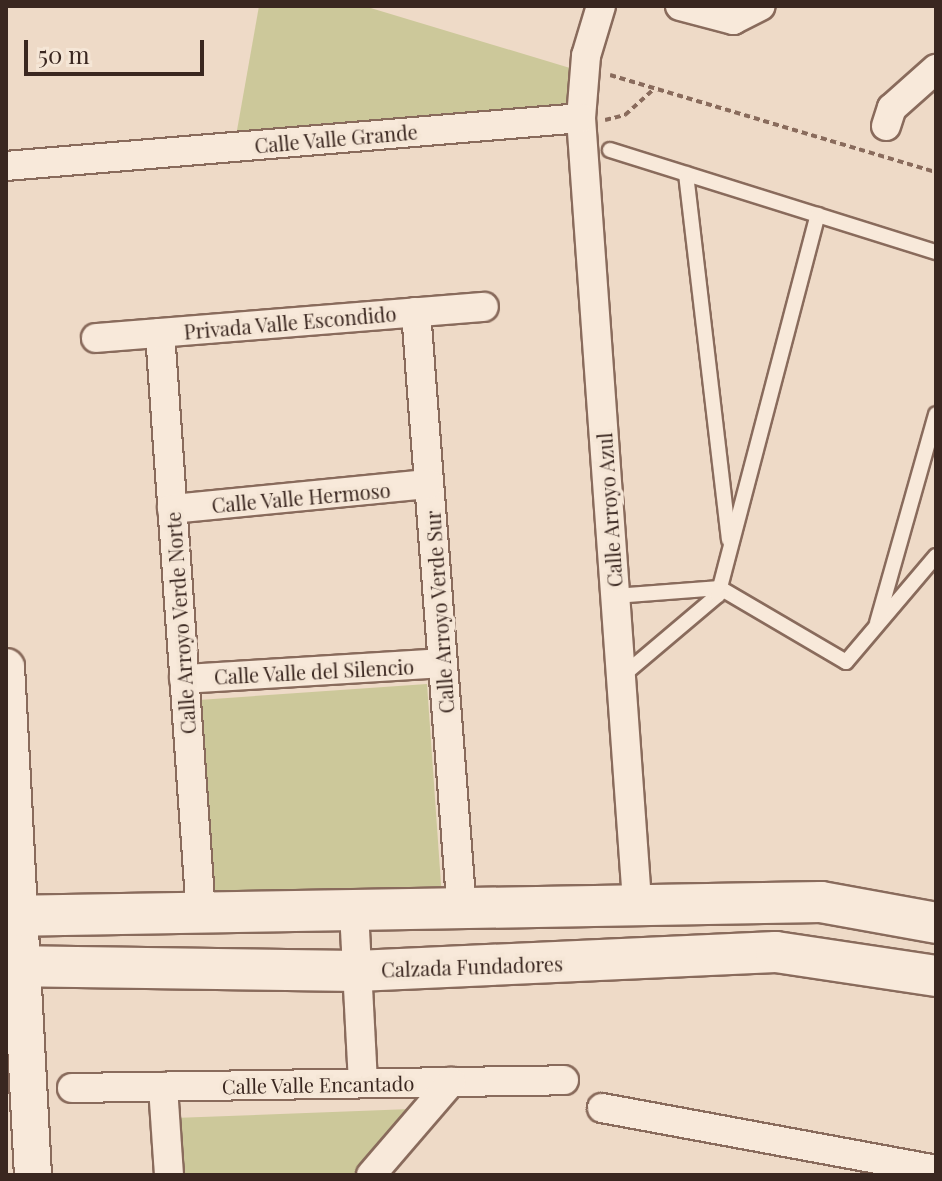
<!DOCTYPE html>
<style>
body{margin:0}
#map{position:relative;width:942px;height:1181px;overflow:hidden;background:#eedac7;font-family:"Playfair Display",serif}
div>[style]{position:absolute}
.green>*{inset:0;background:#ccc89a;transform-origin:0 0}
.path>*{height:4px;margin-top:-2px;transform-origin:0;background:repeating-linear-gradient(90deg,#896b5c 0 6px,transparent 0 10px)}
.roads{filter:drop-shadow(2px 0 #896b5c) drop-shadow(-2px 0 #896b5c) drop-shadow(0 2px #896b5c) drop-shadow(0 -2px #896b5c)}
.service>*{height:14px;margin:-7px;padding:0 7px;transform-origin:7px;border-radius:7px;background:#f8e9da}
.minor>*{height:28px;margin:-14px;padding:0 14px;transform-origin:14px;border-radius:14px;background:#f8e9da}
.tertiary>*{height:36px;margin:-18px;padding:0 18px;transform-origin:18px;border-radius:18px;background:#f8e9da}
.secondary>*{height:40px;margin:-20px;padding:0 20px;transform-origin:20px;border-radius:20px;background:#f8e9da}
span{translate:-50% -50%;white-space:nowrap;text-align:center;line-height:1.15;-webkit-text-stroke:7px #f5e6d6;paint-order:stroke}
.street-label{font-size:20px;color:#3a2720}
.frame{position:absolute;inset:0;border:8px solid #3a2720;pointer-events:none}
.scale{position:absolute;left:24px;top:40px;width:180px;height:36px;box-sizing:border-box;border:4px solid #3a2720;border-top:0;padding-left:10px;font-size:24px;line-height:28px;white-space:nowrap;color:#3a2720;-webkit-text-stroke:6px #f5e6d6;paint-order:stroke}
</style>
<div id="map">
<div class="green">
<i style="clip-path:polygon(259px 6px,364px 6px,570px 68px,569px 113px,236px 136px)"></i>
<i style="left:427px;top:684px;width:219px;height:232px;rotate:86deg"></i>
<i style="clip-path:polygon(411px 1109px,356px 1175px,179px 1175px,174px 1118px)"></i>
</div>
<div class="path">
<i style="left:610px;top:75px;width:340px;rotate:16.6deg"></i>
<i style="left:605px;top:120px;width:21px;rotate:-14deg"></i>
<i style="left:625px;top:115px;width:40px;rotate:-42deg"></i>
</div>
<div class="roads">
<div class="service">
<i style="left:610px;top:150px;width:342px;rotate:17.4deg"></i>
<i style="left:686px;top:174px;width:368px;rotate:83.3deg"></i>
<i style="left:615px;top:596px;width:105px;rotate:-4.4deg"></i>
<i style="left:720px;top:588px;width:146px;rotate:30.4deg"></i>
<i style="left:846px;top:662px;width:139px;rotate:-49.7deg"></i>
<i style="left:877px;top:623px;width:217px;rotate:-74.2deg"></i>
<i style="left:621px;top:677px;width:127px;rotate:-40.2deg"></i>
<i style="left:718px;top:595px;width:393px;rotate:-75.3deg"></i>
</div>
<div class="minor">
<i style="left:601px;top:6px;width:52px;rotate:106.7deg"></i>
<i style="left:586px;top:56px;width:62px;rotate:94.6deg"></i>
<i style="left:581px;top:118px;width:786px;rotate:85.91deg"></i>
<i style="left:680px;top:6px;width:55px;rotate:14.8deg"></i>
<i style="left:733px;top:20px;width:31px;rotate:-27deg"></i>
<i style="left:886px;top:126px;width:19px;rotate:-72deg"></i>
<i style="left:892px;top:108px;width:59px;rotate:-41.6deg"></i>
<i style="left:6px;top:166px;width:577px;rotate:-4.77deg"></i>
<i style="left:416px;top:312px;width:602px;rotate:85.62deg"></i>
<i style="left:160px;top:333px;width:581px;rotate:85.96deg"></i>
<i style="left:96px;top:338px;width:389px;rotate:-4.6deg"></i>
<i style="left:172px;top:509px;width:258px;rotate:-5.6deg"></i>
<i style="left:184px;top:679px;width:259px;rotate:-3.5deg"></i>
<i style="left:354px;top:911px;width:172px;rotate:87deg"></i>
<i style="left:163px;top:1087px;width:88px;rotate:86.1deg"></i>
<i style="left:72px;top:1088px;width:492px;rotate:-0.9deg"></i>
<i style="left:602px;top:1108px;width:340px;rotate:10.5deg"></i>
<i style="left:371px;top:1175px;width:123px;rotate:-49.3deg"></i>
</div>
<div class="tertiary">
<i style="left:6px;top:667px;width:509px;rotate:86.96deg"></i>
</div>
<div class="secondary">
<i style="left:6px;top:916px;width:815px;rotate:-0.98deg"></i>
<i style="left:821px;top:902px;width:117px;rotate:10.3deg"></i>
<i style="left:6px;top:966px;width:351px;rotate:0.8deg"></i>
<i style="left:357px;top:971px;width:419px;rotate:-2.6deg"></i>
<i style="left:776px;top:952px;width:162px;rotate:8.5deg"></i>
</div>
</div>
<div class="street-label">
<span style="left:336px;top:138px;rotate:-5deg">Calle Valle Grande</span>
<span style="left:290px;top:322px;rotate:-5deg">Privada Valle Escondido</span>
<span style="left:301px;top:497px;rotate:-5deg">Calle Valle Hermoso</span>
<span style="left:609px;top:510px;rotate:-94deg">Calle Arroyo Azul</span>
<span style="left:439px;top:612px;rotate:-94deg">Calle Arroyo Verde Sur</span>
<span style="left:180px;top:623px;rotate:-94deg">Calle Arroyo Verde Norte</span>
<span style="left:314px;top:671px;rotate:-3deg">Calle Valle del Silencio</span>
<span style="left:472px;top:966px;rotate:-2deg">Calzada Fundadores</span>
<span style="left:318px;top:1084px;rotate:-1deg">Calle Valle Encantado</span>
</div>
<div class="frame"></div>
<div class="scale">50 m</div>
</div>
